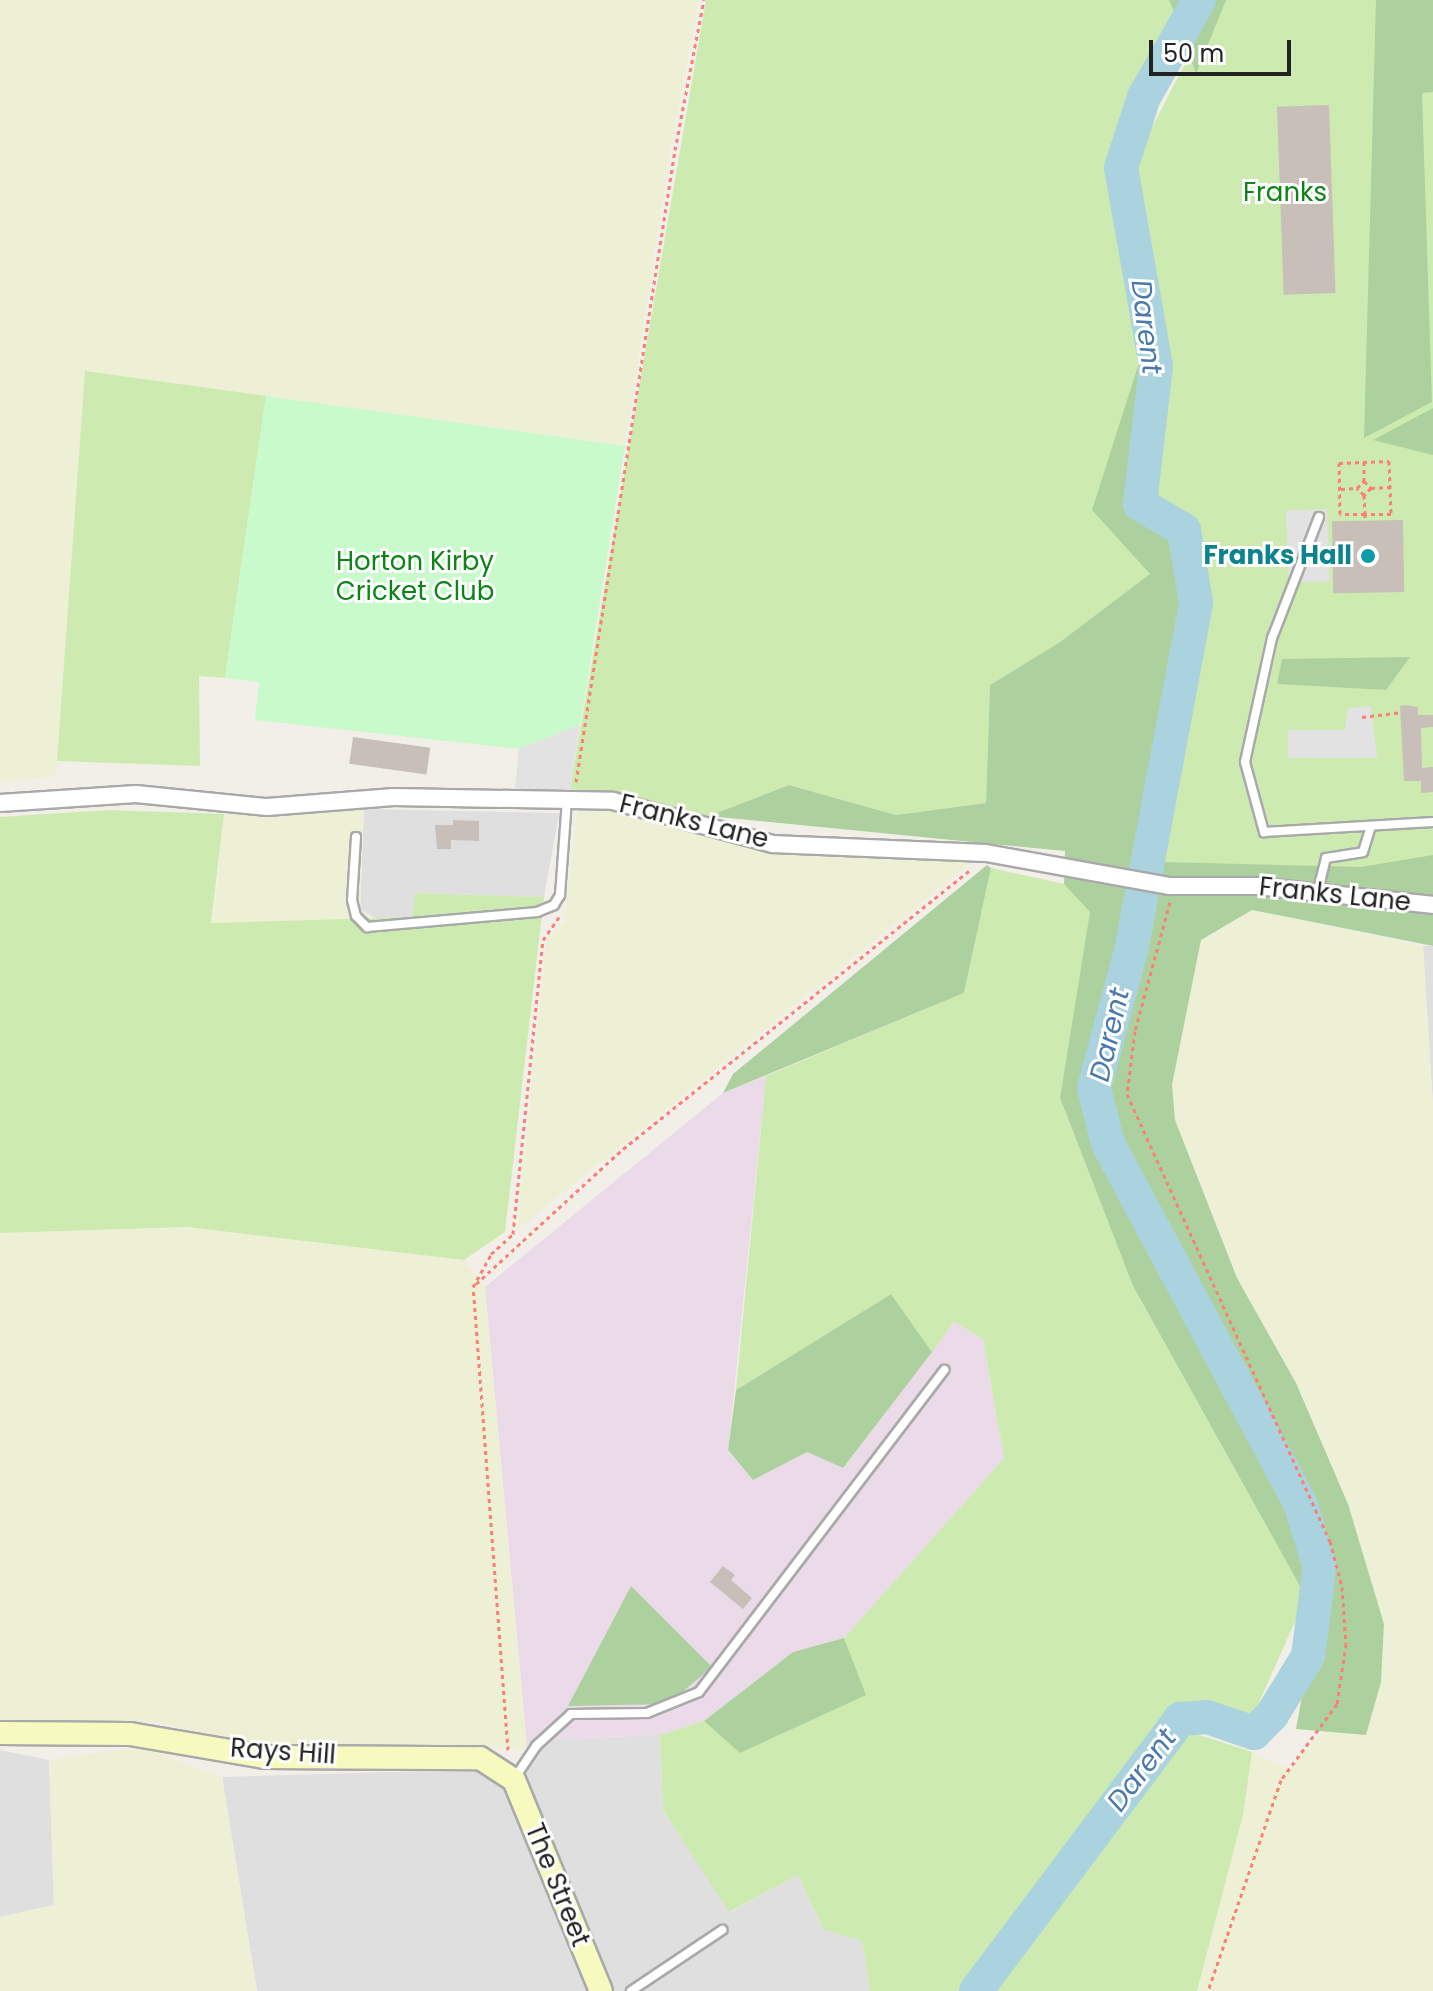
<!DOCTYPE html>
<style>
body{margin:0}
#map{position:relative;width:1433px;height:1991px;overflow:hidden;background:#f2efe9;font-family:Poppins,sans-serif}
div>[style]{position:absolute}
.residential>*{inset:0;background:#e0dfdf}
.industrial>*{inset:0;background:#ebdbe8}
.farmland>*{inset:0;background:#eef0d5}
.grass>*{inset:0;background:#cdebb0}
.forest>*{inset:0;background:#add19e}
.park>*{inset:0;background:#c8facc}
.parking>*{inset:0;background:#e2e2e2;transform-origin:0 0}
.river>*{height:34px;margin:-17px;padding:0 17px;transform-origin:17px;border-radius:17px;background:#aad3df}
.building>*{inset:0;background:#c7bfb8;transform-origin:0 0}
.path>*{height:3px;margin-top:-1.5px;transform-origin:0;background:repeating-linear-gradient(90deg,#fa8072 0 4px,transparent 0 8px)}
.roads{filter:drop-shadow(2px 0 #a9a9a9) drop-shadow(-2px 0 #a9a9a9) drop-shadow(0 2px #a9a9a9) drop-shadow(0 -2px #a9a9a9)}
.lane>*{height:8px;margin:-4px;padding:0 4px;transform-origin:4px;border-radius:4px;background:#fff}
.street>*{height:16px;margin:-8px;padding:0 8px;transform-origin:8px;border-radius:8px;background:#fff}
.secondary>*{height:22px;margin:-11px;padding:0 11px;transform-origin:11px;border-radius:11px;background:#f7fabf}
.dots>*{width:22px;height:22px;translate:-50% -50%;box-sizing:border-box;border:4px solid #fff;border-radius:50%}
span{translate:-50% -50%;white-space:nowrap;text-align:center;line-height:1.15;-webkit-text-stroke:6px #fff;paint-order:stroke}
.park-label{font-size:26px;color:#0c8416}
.culture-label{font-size:26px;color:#0d838f;font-weight:700}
.right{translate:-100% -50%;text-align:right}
.street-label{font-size:26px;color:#222}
.water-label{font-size:28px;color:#4a7aab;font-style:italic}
.scale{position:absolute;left:1149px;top:40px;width:142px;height:36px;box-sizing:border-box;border:4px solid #222;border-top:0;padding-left:10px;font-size:24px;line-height:28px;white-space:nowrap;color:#222;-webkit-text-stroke:6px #fff;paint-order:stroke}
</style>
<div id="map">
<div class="residential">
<i style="clip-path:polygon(364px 809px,559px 813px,544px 897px,415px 893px,414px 917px,370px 920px,360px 909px)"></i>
<i style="clip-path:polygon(1423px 946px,1433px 946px,1433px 1105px)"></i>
<i style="clip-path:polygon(660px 1735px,663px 1810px,730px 1912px,798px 1875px,824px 1930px,862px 1941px,870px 1991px,257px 1991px,222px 1777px,529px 1768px,553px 1739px)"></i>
<i style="clip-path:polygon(0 1750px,49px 1760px,54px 1905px,0 1917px)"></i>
</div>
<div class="industrial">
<i style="clip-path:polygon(766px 1076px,728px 1451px,753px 1480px,807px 1452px,843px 1468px,954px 1322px,983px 1339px,1004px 1458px,844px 1638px,793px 1652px,704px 1721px,660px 1735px,553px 1739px,529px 1768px,485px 1287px,723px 1093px)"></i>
</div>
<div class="farmland">
<i style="clip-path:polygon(0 0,699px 0,670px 151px,625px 446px,85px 371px,56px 776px,0 782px)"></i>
<i style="clip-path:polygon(364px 809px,360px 909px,412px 939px,213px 923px,224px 814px)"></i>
<i style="clip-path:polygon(578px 809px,614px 812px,772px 853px,974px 860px,517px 1230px,546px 943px,564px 923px)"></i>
<i style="clip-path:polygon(1252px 910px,1423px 946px,1433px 1105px,1433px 1991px,1197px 1991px,1243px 1815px,1252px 1752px,1290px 1769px,1323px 1731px,1366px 1735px,1348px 1504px,1296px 1383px,1237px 1278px,1175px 1120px,1172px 1085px,1201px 940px)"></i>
<i style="clip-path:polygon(188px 1227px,464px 1260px,485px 1287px,527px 1748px,266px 1746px,155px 1722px,0 1722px,0 1233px)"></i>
<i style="clip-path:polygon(141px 1747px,222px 1777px,257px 1991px,0 1991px,0 1917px,54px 1905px,49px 1760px)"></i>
</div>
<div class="grass">
<i style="clip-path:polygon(706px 0,1169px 0,1177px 20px,1137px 81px,1111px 173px,1143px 338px,1135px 160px,1218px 0,1433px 0,1433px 894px,1163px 862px,1186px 736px,1207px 568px,1152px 491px,1144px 349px,1151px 574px,1060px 642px,990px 685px,986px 803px,896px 815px,789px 785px,709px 816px,570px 789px)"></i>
<i style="clip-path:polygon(85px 371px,266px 396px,225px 678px,199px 676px,200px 766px,57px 761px)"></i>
<i style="clip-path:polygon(108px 810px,224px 814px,211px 923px,413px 917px,415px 893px,544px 897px,505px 1232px,464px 1260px,188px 1227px,0 1233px,0 817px)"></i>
<i style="clip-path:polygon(991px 868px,1064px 884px,1091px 912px,1060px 1098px,1133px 1286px,1306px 1597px,1250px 1723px,1170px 1706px,963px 1991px,870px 1991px,862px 1941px,824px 1930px,798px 1875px,729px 1912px,663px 1810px,660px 1735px,704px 1721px,741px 1752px,865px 1694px,844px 1638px,1004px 1458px,983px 1339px,954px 1322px,932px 1352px,891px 1294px,736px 1390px,766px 1076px,964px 993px)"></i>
<i style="clip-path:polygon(1184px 1730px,1252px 1752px,1243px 1815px,1197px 1991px,997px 1991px)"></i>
</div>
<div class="forest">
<i style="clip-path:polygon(1169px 0,1226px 0,1196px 74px,1177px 20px)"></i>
<i style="clip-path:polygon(1376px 0,1433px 0,1433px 92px,1422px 93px,1432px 402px,1364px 438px)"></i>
<i style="clip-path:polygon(1144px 347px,1152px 491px,1207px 568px,1163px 862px,1361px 867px,1433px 855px,1433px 946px,1252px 910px,1201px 940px,1172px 1085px,1175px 1120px,1237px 1278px,1296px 1383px,1348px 1504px,1384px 1624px,1381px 1682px,1366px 1735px,1296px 1729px,1310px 1652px,1306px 1597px,1133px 1286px,1060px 1098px,1090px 912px,1064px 884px,1065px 851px,709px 816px,789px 785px,896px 815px,986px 803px,990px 685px,1060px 642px,1150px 574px,1092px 510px)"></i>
<i style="clip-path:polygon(1433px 408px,1433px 455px,1373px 440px)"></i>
<i style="clip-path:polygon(1410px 657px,1386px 690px,1277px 684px,1282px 659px)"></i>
<i style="clip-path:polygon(987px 865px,991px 868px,964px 993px,723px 1093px,733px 1074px)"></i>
<i style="clip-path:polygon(891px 1294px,932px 1352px,843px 1468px,807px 1452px,753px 1480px,728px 1450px,736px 1390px)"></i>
<i style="clip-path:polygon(631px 1586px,712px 1667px,668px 1704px,568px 1706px)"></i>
<i style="clip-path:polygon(844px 1638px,866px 1695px,740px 1753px,704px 1721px,793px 1652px)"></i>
</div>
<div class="park">
<i style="clip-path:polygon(266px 396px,625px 446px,580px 725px,519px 749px,255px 720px,259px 682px,225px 678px)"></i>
</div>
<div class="parking">
<i style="left:1327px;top:509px;width:72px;height:41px;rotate:88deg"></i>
<i style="clip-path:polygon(1371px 706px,1377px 758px,1288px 758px,1288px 730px,1345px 730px,1348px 708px)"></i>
<i style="clip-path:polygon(580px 725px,570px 789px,515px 789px,519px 749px)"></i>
</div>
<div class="river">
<i style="left:976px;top:1991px;width:340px;rotate:-53.1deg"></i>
<i style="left:1180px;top:1719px;width:27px;rotate:-4deg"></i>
<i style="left:1207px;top:1717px;width:50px;rotate:18.8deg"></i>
<i style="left:1254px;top:1733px;width:25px;rotate:-45deg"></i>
<i style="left:1272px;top:1715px;width:69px;rotate:-58.6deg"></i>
<i style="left:1308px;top:1656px;width:61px;rotate:-82.4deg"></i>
<i style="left:1316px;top:1596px;width:31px;rotate:-84deg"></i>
<i style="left:1319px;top:1565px;width:63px;rotate:-106.7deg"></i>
<i style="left:1301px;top:1505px;width:410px;rotate:-118.1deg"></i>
<i style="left:1108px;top:1143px;width:57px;rotate:-104.3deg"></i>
<i style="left:1094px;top:1088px;width:142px;rotate:-74.9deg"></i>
<i style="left:1131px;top:951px;width:355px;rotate:-79.4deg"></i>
<i style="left:1196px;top:602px;width:73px;rotate:-99.5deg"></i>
<i style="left:1184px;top:530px;width:51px;rotate:-149.4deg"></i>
<i style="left:1140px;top:504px;width:139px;rotate:-83.4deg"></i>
<i style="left:1156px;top:366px;width:201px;rotate:-100deg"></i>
<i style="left:1121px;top:168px;width:75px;rotate:-72.1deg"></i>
<i style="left:1144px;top:97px;width:112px;rotate:-60.4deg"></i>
</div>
<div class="building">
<i style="left:1329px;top:105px;width:188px;height:52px;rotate:88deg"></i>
<i style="left:1403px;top:520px;width:72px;height:71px;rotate:89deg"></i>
<i style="clip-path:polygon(1404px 705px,1418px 707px,1418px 715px,1433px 715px,1433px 727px,1421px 728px,1422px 768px,1433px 767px,1433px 792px,1421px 793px,1421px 781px,1404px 781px,1400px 706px)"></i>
<i style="left:353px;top:737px;width:78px;height:27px;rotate:8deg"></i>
<i style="clip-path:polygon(453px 820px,479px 821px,479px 841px,451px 840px,451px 849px,437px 849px,435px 825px,453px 825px)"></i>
<i style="clip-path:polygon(723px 1566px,735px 1575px,731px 1580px,752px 1598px,743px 1609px,710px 1582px)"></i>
</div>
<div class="path">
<i style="left:1364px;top:462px;width:19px;rotate:90deg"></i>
<i style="left:1371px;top:488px;width:19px;rotate:-3deg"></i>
<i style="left:1341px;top:489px;width:16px;rotate:-4deg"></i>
<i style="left:1364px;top:495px;width:10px;rotate:-135deg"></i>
<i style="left:1357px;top:488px;width:10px;rotate:-45deg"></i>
<i style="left:1364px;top:481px;width:10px;rotate:45deg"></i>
<i style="left:1371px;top:488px;width:10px;rotate:135deg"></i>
<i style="left:1364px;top:495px;width:19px;rotate:87deg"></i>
<i style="left:1365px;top:514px;width:25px;rotate:180deg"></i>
<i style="left:1340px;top:514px;width:51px;rotate:-91.1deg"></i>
<i style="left:1339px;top:463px;width:50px;rotate:-2.3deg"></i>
<i style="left:1389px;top:461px;width:53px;rotate:87.8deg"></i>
<i style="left:1391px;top:514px;width:26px;rotate:180deg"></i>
<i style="left:1365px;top:514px;width:6px;rotate:90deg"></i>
<i style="left:1362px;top:717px;width:39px;rotate:-7deg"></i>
<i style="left:576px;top:782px;width:640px;rotate:-81.1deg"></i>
<i style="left:675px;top:150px;width:153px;rotate:-79.1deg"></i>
<i style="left:1170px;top:902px;width:134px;rotate:105.2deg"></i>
<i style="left:1135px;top:1031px;width:64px;rotate:97.2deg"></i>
<i style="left:1127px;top:1094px;width:491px;rotate:65.6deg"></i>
<i style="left:1330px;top:1541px;width:48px;rotate:75.4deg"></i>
<i style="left:1342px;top:1587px;width:57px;rotate:86deg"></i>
<i style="left:1346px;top:1644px;width:61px;rotate:98.5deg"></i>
<i style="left:1337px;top:1704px;width:94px;rotate:126.4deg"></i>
<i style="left:1281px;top:1780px;width:223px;rotate:109.1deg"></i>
<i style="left:476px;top:1284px;width:200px;rotate:-42.6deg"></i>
<i style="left:623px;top:1149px;width:445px;rotate:-38.8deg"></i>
<i style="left:508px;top:1750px;width:464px;rotate:-94.3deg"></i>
<i style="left:473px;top:1287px;width:38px;rotate:-61deg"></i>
<i style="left:491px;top:1254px;width:30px;rotate:-42deg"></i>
<i style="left:513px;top:1234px;width:296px;rotate:-84.2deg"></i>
<i style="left:543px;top:940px;width:29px;rotate:-55deg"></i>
</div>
<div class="roads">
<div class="lane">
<i style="left:1319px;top:517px;width:130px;rotate:111.2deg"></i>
<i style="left:1272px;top:638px;width:127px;rotate:102.3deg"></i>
<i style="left:1245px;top:762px;width:73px;rotate:74.8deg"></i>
<i style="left:1264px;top:832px;width:169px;rotate:-3.4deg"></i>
<i style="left:356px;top:837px;width:63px;rotate:93.6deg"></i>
<i style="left:352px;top:900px;width:16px;rotate:76deg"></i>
<i style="left:356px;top:916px;width:16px;rotate:45deg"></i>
<i style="left:367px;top:927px;width:171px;rotate:-5deg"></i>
<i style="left:537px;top:912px;width:18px;rotate:-22deg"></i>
<i style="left:554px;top:905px;width:12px;rotate:-59deg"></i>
<i style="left:560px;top:895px;width:96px;rotate:-85.8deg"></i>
<i style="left:1317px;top:894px;width:37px;rotate:-76deg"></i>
<i style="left:1326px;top:858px;width:37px;rotate:-9deg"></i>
<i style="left:1363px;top:852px;width:24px;rotate:-73deg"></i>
<i style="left:514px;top:1779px;width:40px;rotate:-56deg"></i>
<i style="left:536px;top:1746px;width:47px;rotate:-42.4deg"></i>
<i style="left:571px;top:1714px;width:76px;rotate:-0.8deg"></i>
<i style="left:647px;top:1713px;width:56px;rotate:-22deg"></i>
<i style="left:699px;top:1692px;width:405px;rotate:-52.7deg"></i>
<i style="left:631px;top:1991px;width:110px;rotate:-33.8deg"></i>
</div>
<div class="street">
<i style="left:0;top:803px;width:136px;rotate:-3.8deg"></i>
<i style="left:136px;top:794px;width:132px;rotate:5.7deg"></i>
<i style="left:267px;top:807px;width:127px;rotate:-4.5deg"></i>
<i style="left:394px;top:797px;width:219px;rotate:1deg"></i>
<i style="left:613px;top:801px;width:165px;rotate:15.1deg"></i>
<i style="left:772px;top:844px;width:214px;rotate:2.4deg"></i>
<i style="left:986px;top:853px;width:187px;rotate:10.2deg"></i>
<i style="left:1170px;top:886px;width:86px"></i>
<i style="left:1256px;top:886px;width:178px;rotate:6.1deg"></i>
</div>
<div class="secondary">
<i style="left:0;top:1733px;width:130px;rotate:0.4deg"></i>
<i style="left:130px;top:1734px;width:136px;rotate:9.7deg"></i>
<i style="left:264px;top:1757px;width:216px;rotate:0.3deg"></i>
<i style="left:480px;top:1758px;width:40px;rotate:32.9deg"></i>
<i style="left:514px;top:1780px;width:228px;rotate:67.6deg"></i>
</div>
</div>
<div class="dots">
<i style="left:1368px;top:556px;background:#0f9aa8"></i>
</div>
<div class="park-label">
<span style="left:1285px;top:193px">Franks</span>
<span style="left:415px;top:577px">Horton Kirby<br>Cricket Club</span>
</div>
<div class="culture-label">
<span class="right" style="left:1352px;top:556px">Franks Hall</span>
</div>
<div class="street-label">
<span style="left:694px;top:822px;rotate:14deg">Franks Lane</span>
<span style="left:1335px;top:895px;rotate:6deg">Franks Lane</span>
<span style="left:283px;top:1752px;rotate:4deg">Rays Hill</span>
<span style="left:557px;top:1885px;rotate:68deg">The Street</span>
</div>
<div class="water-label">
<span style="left:1146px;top:327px;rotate:83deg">Darent</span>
<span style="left:1110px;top:1035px;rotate:-77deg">Darent</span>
<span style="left:1142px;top:1770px;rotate:-53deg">Darent</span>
</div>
<div class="scale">50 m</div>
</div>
